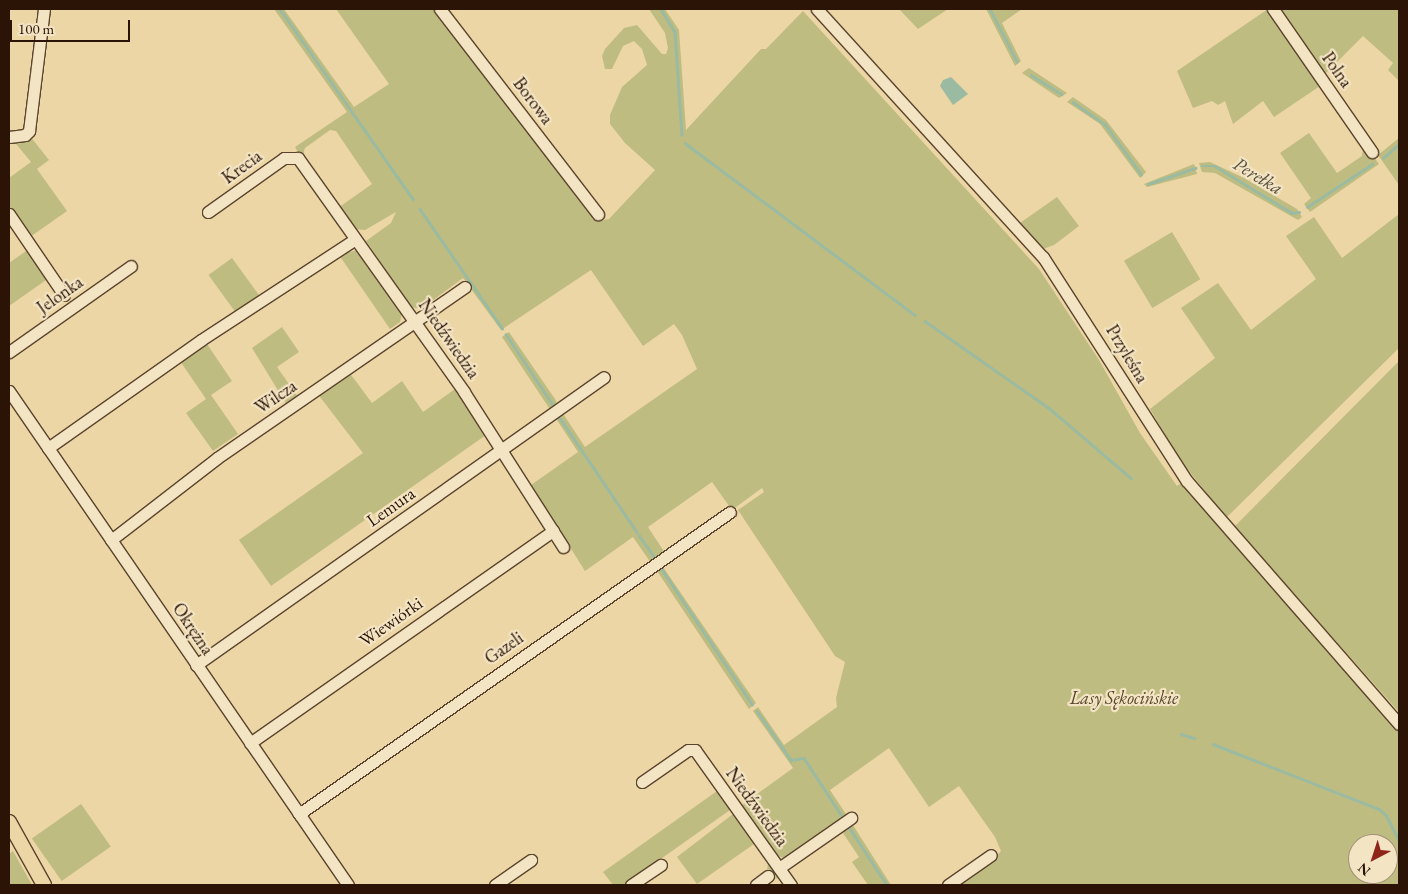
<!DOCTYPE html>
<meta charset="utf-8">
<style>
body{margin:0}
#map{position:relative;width:1408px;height:894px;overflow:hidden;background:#ecd6a5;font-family:"EB Garamond",serif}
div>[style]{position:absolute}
.green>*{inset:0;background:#bfbc81;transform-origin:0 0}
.water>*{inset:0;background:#9abaa1}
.stream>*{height:2.5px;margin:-1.25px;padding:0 1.25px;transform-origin:1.25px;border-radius:1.25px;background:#9abaa1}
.roads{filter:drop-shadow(1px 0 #5b442d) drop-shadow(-1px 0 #5b442d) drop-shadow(0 1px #5b442d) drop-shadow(0 -1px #5b442d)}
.minor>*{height:11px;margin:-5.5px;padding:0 5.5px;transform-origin:5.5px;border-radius:5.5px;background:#f3e4c4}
.major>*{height:14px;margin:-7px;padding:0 7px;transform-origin:7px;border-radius:7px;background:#ecd6a5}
span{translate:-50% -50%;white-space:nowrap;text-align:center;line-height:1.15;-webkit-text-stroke:4.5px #f3e4c4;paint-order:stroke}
.street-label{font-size:18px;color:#2b1305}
.park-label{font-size:18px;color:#57462a;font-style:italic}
.water-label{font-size:19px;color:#524d3c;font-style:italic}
.frame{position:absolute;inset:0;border:10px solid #2b1305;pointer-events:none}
.north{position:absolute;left:1348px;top:834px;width:50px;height:50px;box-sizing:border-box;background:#f3e4c4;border:1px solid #a39078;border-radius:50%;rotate:220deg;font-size:14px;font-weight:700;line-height:20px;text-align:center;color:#2b1305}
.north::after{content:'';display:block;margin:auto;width:18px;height:22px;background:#8f2418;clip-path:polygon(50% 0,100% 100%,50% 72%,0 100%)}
.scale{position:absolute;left:10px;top:20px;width:120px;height:22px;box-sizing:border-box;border:2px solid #2b1305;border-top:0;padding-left:6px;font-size:15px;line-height:18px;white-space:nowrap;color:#2b1305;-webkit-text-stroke:4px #f3e4c4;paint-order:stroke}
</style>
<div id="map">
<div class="green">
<i style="clip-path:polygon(evenodd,274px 9px,284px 9px,354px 107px,389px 84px,336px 9px,437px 9px,599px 221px,609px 219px,655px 170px,625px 143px,610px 124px,610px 115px,622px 87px,647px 65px,642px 49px,634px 41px,623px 46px,612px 69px,605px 69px,602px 56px,605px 49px,624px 28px,637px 25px,662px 54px,666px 54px,668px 48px,665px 33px,649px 9px,665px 9px,679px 30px,686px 130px,761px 49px,766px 49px,803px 11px,1039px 269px,1099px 360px,1140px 433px,1177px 486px,1183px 482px,1399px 732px,1399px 885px,958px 885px,994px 859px,1001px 851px,995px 837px,959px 786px,929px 807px,889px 748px,830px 790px,848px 817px,786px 858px,777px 856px,742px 805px,793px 768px,753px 711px,758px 707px,784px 745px,837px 707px,836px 698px,845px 662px,835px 656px,738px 510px,764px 492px,762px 488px,732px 510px,712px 482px,648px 527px,665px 553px,651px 563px,633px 537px,585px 571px,531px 485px,578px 452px,555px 417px,562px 412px,585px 447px,697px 369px,682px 335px,674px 324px,643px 346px,591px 270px,501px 330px,463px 278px,421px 309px,411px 307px,366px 241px,391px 223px,396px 212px,365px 230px,354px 229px,338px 208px,372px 184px,336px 131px,330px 130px,305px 148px,302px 158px,295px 147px,347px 112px,274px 9px,1358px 844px,1388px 844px,1388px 874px,1358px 874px,1358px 844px)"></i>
<i style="clip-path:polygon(899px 9px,948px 9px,918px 29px)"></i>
<i style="clip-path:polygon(986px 9px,1022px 9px,1002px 23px,1021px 61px,1015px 66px)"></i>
<i style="clip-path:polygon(1268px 9px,1320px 86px,1274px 117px,1263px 101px,1233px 124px,1225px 101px,1218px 105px,1212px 101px,1193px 108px,1177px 71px)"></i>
<i style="clip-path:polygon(1277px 9px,1399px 9px,1399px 81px,1388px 70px,1393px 63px,1363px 36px,1324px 75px)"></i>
<i style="clip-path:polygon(1029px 68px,1067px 93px,1059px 98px,1022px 73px)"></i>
<i style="clip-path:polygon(1073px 97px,1106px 120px,1146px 172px,1140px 178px,1100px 124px,1067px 102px)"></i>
<i style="clip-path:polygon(1309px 133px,1337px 173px,1362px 156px,1363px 147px,1370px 158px,1374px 157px,1379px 164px,1310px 212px,1304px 204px,1311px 198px,1280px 153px)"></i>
<i style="clip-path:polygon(30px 136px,49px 160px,37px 169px,67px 211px,30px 237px,9px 207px,9px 178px,31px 162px,12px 139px)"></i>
<i style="clip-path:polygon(1399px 138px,1399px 185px,1378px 155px)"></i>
<i style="clip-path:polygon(1210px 162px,1244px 178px,1297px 209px,1302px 217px,1298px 220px,1215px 173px,1202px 172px,1199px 163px)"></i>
<i style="clip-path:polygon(1194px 164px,1197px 174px,1147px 187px,1144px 184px)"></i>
<i style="clip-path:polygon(1057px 197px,1079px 226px,1054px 245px,1043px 249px,1020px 223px)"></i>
<i style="clip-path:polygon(1399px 214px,1399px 348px,1226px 518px,1178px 457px,1150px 409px,1215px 358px,1181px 308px,1218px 283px,1251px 330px,1316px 279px,1286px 236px,1314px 217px,1342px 258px)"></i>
<i style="left:1172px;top:232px;width:55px;height:56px;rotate:59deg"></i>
<i style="clip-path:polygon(29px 249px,49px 278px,9px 306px,9px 263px)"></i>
<i style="clip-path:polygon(357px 250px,402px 313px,400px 322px,390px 329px,339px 255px)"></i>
<i style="left:232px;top:258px;width:48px;height:29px;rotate:54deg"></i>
<i style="clip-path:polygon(282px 327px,299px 352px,277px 367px,298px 397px,287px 405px,252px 348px)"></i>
<i style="clip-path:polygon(509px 332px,555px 399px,558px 406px,551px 411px,502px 337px)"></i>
<i style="clip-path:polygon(207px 344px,232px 381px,211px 395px,238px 434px,213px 451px,186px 413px,206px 399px,180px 361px)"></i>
<i style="clip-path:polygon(1399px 361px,1399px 712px,1234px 527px)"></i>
<i style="clip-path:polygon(349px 372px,372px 403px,402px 381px,423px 412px,455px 389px,486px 435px,271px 586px,239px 540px,363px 453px,317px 393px)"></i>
<i style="clip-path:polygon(661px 564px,756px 703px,749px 709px,655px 568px)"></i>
<i style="clip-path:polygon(717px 791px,730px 810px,624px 885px,613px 885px,603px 872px)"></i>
<i style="left:81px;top:804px;width:52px;height:60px;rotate:55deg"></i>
<i style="clip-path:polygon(733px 814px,754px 843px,756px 842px,779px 878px,772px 879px,767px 871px,768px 863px,754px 844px,697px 884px,677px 857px)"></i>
<i style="clip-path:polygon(851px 822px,891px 885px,868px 885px,852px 862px,859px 857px,841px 830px)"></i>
<i style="clip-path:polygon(13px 851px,32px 885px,9px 885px,9px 854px)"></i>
</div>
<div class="water">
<i style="clip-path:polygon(951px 77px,968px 94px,953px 105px,940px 86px,943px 80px)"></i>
</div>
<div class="stream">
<i style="left:280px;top:9px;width:232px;rotate:55deg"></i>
<i style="left:661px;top:9px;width:27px;rotate:59deg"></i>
<i style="left:675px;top:32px;width:103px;rotate:86.1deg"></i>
<i style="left:990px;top:9px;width:59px;rotate:62.6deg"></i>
<i style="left:1031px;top:75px;width:36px;rotate:32deg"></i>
<i style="left:1073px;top:102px;width:39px;rotate:35deg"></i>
<i style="left:1105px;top:124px;width:62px;rotate:54.2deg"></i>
<i style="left:685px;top:143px;width:287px;rotate:36.8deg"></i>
<i style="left:1383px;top:158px;width:21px;rotate:-41deg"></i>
<i style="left:1202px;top:166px;width:13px"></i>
<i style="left:1215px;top:166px;width:90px;rotate:31.4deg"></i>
<i style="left:1292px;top:213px;width:7px;rotate:-8deg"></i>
<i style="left:1148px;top:184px;width:50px;rotate:-18.8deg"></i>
<i style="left:1307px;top:207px;width:78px;rotate:-33.5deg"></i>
<i style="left:420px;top:209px;width:145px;rotate:55.4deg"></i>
<i style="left:925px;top:321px;width:151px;rotate:35.1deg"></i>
<i style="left:1049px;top:408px;width:108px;rotate:40.5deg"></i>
<i style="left:506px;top:334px;width:85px;rotate:56.5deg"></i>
<i style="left:558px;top:415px;width:141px;rotate:56deg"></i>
<i style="left:639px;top:535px;width:28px;rotate:55deg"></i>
<i style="left:661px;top:568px;width:164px;rotate:56.2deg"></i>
<i style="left:757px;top:711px;width:60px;rotate:55.2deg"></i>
<i style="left:791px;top:760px;width:13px;rotate:-9deg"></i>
<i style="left:804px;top:758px;width:69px;rotate:56.8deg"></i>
<i style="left:1181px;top:734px;width:14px;rotate:17deg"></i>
<i style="left:1213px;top:744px;width:178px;rotate:21.4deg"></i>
<i style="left:1379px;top:809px;width:9px;rotate:41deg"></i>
<i style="left:1386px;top:815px;width:28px;rotate:63deg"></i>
<i style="left:849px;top:827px;width:69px;rotate:56.8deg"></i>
</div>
<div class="roads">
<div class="minor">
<i style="left:440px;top:9px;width:259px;rotate:52.4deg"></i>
<i style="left:817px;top:9px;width:336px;rotate:47.7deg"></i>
<i style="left:1043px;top:257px;width:266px;rotate:57.3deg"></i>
<i style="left:1187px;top:481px;width:322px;rotate:48.9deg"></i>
<i style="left:1273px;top:9px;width:174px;rotate:55.3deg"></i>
<i style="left:9px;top:137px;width:16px;rotate:-7deg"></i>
<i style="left:25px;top:135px;width:6px;rotate:-45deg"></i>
<i style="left:29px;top:131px;width:123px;rotate:-83deg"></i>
<i style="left:208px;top:212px;width:93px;rotate:-35.4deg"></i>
<i style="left:284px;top:158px;width:14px"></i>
<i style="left:298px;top:158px;width:287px;rotate:54.6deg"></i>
<i style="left:464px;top:392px;width:184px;rotate:57.4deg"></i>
<i style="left:9px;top:214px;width:98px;rotate:55.8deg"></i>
<i style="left:9px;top:352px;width:149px;rotate:-35.2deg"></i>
<i style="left:9px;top:391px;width:599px;rotate:55.54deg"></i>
<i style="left:48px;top:448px;width:187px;rotate:-35.2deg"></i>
<i style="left:201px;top:340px;width:183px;rotate:-33.2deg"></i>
<i style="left:111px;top:540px;width:134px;rotate:-37.7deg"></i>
<i style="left:217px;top:458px;width:301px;rotate:-34.6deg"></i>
<i style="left:196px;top:665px;width:499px;rotate:-35.2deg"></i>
<i style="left:250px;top:743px;width:370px;rotate:-35deg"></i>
<i style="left:642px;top:782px;width:56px;rotate:-34.8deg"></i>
<i style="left:688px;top:750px;width:7px"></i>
<i style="left:695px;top:750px;width:166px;rotate:54.6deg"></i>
<i style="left:299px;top:814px;width:526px;rotate:-35.02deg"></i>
<i style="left:779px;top:868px;width:88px;rotate:-34.8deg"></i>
<i style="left:495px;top:885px;width:44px;rotate:-34.8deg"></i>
<i style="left:631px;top:885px;width:36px;rotate:-34deg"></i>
<i style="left:756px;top:885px;width:15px;rotate:-37deg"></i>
<i style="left:948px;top:885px;width:52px;rotate:-34.9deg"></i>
</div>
<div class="major">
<i style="left:9px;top:822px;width:72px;rotate:60.9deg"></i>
</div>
</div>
<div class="street-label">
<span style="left:1337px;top:70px;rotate:55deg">Polna</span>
<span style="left:533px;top:101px;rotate:53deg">Borowa</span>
<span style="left:242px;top:167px;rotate:-36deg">Krecia</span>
<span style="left:60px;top:295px;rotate:-35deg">Jelonka</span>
<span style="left:449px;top:339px;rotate:55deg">Niedźwiedzia</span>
<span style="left:1127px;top:354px;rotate:59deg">Przyleśna</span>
<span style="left:276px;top:397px;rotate:-34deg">Wilcza</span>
<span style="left:391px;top:507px;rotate:-35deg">Lemura</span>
<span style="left:391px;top:622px;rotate:-35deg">Wiewiórki</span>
<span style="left:193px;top:629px;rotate:56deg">Okrężna</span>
<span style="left:504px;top:648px;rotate:-35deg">Gazeli</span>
<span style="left:757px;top:807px;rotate:54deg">Niedźwiedzia</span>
</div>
<div class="park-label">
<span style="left:1124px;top:698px">Lasy Sękocińskie</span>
</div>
<div class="water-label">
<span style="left:1258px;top:176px;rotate:31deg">Perełka</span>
</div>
<div class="frame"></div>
<div class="north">N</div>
<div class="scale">100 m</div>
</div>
